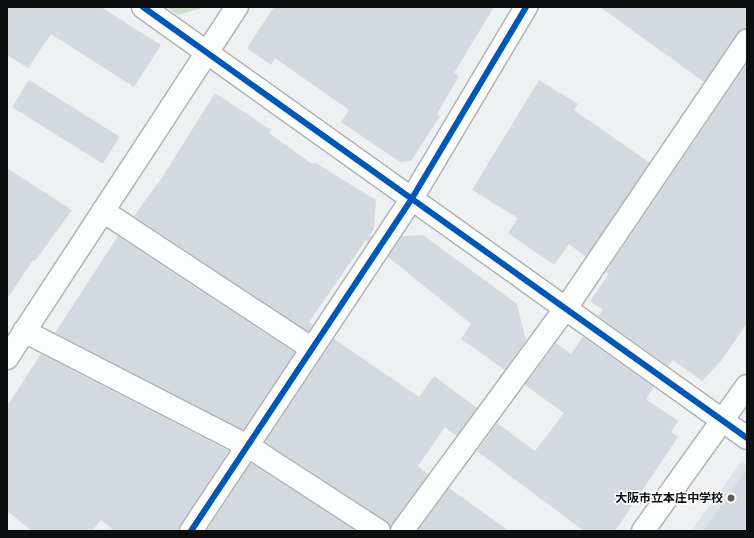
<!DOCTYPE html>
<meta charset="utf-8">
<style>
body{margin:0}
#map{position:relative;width:754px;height:538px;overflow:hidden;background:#eef0f2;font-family:"Golos Text","Noto Sans JP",sans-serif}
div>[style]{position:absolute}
.built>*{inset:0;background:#dde1e8}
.green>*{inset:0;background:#c9dec7}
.building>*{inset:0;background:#d4d9df;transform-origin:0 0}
.roads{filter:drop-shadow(1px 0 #aeafb1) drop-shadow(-1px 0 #aeafb1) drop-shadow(0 1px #aeafb1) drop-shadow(0 -1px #aeafb1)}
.minor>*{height:22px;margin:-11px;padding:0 11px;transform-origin:11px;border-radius:11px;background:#fcfdfd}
.tertiary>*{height:22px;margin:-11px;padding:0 11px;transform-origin:11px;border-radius:11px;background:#fcfdfd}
.cycleway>*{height:6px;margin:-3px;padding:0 3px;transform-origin:3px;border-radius:3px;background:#0057b8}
.dots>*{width:11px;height:11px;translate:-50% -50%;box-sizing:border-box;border:2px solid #fff;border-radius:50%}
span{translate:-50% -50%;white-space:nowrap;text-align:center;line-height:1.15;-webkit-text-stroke:3px #fff;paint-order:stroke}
.poi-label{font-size:12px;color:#0d0e0f;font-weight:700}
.right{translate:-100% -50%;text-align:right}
.frame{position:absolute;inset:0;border:8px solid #0d0e0f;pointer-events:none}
</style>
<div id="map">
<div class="built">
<i style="clip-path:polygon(742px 461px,747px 465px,747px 531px,691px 531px)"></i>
</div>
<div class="green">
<i style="clip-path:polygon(167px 7px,205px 7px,178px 15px)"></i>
</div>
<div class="building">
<i style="clip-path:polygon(7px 7px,101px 7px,161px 45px,134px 87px,51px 34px,28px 68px,7px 55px)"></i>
<i style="clip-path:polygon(274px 7px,494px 7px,454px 73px,459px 76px,437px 114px,440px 116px,411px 161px,400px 162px,341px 122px,349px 110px,275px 58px,271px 65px,247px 48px)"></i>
<i style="clip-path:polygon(600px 7px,747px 7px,747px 29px,737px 34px,704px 82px)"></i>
<i style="clip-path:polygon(747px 63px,747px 323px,721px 361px,702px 381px,673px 360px,668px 366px,598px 316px,603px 310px,590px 301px,609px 274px,606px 272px)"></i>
<i style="left:29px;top:80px;width:107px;height:32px;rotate:32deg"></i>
<i style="clip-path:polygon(539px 80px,578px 104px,574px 110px,650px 163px,586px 257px,569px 244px,554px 265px,508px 233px,518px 218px,472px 190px)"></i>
<i style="clip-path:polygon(215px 93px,271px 130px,269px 133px,312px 164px,314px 162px,376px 200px,374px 229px,369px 236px,372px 236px,368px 242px,366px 240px,309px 322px,313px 325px,308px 332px,134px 216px,163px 176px)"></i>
<i style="clip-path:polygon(7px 168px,72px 210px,35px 261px,33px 260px,7px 299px)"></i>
<i style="clip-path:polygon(423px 235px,517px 304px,526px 341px,505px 370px,461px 339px,471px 324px,388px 257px,402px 236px)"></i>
<i style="clip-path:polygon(118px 236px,295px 353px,243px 430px,55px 333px)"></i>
<i style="clip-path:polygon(583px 337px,654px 387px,646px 399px,678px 421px,671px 432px,678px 437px,615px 531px,584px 531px,477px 451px,497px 423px,535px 451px,564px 413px,525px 385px,556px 343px,571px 354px)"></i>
<i style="clip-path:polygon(334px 339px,419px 397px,434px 376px,477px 408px,457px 436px,445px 427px,418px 466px,428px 474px,391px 527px,386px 521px,265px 442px)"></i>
<i style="clip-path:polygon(41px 354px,229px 451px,181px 524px,179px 531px,114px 531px,101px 520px,92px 531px,32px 531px,7px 511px,7px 406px)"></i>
<i style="clip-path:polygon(251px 463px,356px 531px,206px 531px)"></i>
<i style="clip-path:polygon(747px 469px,747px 531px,703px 531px)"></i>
<i style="clip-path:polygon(449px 488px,509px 531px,418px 531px)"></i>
</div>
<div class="roads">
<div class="minor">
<i style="left:143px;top:7px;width:742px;rotate:35.51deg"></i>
<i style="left:103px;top:211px;width:250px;rotate:33.4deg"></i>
<i style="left:24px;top:331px;width:252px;rotate:27.2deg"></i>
<i style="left:248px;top:446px;width:156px;rotate:33deg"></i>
<i style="left:191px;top:531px;width:397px;rotate:-56.4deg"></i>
<i style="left:411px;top:200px;width:225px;rotate:-59.2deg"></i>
<i style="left:402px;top:531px;width:277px;rotate:-53.7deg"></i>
<i style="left:566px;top:308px;width:323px;rotate:-55.9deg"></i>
<i style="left:643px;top:531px;width:178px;rotate:-54.4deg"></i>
</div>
<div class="tertiary">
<i style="left:7px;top:358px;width:420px;rotate:-56.8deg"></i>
</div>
</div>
<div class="cycleway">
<i style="left:143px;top:7px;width:742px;rotate:35.51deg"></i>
<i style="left:191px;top:531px;width:397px;rotate:-56.4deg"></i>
<i style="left:411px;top:200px;width:225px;rotate:-59.2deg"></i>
</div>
<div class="dots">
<i style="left:731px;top:498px;background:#5c5d5e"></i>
</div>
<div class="poi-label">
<span class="right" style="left:723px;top:498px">大阪市立本庄中学校</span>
</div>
<div class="frame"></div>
</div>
